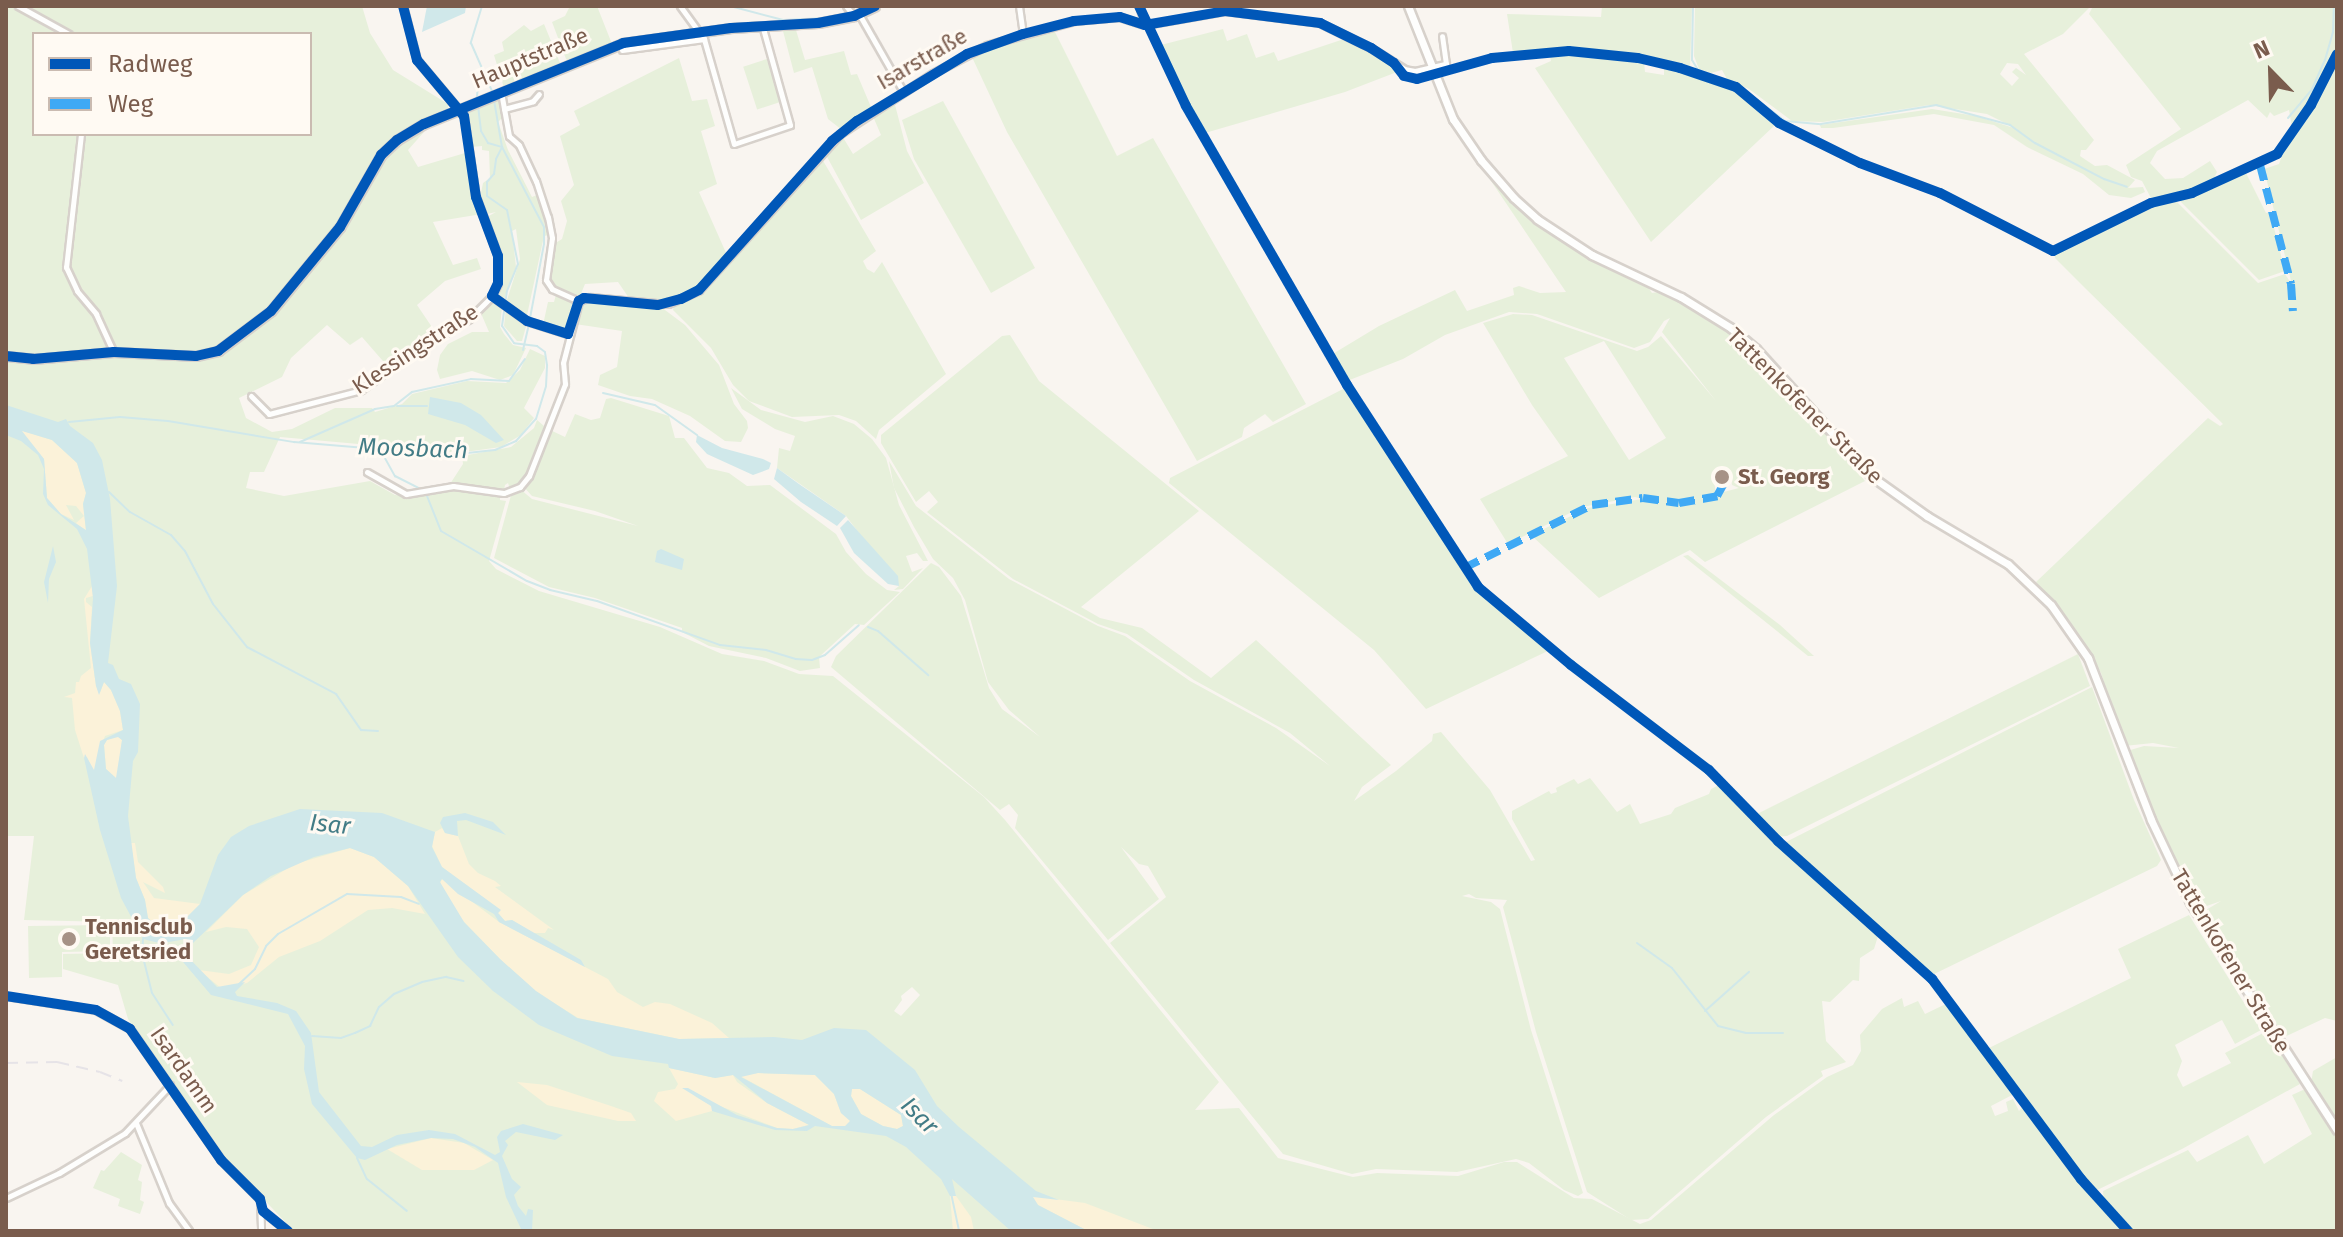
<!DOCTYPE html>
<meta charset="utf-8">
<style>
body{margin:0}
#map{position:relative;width:2343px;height:1237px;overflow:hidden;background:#f9f5f0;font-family:"Fira Sans",sans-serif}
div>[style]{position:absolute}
.green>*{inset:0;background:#e7f0db;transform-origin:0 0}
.sand>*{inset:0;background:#fbf2d9}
.water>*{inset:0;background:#d0e8ea}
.stream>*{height:2px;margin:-1px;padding:0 1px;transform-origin:1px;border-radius:1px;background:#d0e8ea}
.roads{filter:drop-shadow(2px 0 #d7d1cb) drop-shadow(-2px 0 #d7d1cb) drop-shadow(0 2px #d7d1cb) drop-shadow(0 -2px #d7d1cb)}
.street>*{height:5px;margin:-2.5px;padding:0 2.5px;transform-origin:2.5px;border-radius:2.5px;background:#fefefd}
.secondary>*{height:7px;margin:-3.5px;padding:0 3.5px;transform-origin:3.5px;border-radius:3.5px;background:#fefefd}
.rail>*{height:2px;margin-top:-1px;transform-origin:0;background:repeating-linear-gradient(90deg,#e6e3e7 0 12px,transparent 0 20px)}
.quiet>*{height:8px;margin-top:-4px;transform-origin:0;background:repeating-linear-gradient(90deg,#3fa9f5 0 16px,transparent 0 24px)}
.cycleway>*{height:10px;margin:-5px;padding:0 5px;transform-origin:5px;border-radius:5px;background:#0057b8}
.dots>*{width:22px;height:22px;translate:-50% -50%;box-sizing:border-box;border:4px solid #fffaf3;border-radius:50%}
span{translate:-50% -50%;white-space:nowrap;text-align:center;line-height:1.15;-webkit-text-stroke:6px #fffaf3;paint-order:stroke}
.street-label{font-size:22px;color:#7a5c4d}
.poi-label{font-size:22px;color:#7a5c4d;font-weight:700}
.left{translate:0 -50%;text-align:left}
.water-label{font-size:24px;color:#437c86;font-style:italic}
.frame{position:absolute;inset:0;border:8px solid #7a5c4d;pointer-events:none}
.legend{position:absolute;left:32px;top:32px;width:280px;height:104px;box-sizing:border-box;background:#fffaf3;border:2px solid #cabbb1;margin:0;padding:10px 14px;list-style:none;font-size:24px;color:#7a5c4d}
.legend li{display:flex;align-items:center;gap:16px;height:40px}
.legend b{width:40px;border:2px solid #cabbb1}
.north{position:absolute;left:2231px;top:32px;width:80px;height:80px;-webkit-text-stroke:6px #fffaf3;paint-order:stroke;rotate:337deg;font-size:22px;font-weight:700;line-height:32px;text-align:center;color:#7a5c4d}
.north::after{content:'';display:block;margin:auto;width:28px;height:36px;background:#7a5c4d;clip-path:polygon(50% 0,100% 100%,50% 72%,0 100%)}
</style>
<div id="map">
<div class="green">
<i style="clip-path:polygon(evenodd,6px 6px,362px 6px,370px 33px,393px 70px,448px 104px,448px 111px,420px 123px,424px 132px,408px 150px,418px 167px,465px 153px,468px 155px,482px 214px,433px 222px,453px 265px,477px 258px,481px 269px,445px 281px,417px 305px,438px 336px,389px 368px,362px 337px,350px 345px,327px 325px,291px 358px,282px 377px,239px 398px,246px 418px,272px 432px,292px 429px,335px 408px,372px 408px,375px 412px,402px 404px,412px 394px,467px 381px,506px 383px,520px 370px,530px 349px,545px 356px,545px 368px,524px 408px,534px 418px,521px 435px,501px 447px,472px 451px,448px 452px,280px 437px,264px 472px,250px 472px,246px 488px,284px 496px,370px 481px,395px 495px,412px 496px,451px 487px,500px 494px,500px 500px,506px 501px,489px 561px,496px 569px,539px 591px,660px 627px,722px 654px,764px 661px,799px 674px,833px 676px,984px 797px,1005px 820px,1219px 1082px,1195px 1110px,1239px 1108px,1278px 1158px,1353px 1177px,1377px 1173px,1458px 1176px,1504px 1162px,1517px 1162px,1574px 1198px,1592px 1199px,1640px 1224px,1651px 1220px,1774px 1115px,1827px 1077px,1853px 1065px,1861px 1051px,1860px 1035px,1882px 1009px,1902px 998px,1904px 1007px,1918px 1001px,1925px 1014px,1950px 1002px,2016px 1093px,1991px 1106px,1995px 1116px,2008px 1111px,2006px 1102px,2013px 1099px,2019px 1111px,2024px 1105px,2083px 1184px,2127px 1231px,294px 1231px,229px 1163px,128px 1019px,118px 985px,63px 969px,63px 954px,113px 953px,112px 922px,24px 920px,34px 836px,6px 836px,6px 6px,34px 34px,310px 34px,310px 134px,34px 134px,34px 34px,6px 6px,912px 987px,920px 995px,901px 1016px,894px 1011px,902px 1000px,901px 996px,912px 987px)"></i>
<i style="clip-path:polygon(570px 6px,597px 6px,612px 44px,569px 61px,566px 59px,552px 22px,565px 16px)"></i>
<i style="clip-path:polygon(1602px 6px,1692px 6px,1690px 70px,1591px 50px,1513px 53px,1507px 14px,1601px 17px)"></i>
<i style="clip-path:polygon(evenodd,1695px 6px,2091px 6px,2063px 34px,2024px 54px,2094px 140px,2086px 150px,2081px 150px,2080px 156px,2095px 166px,2107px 165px,2135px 180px,2128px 188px,2143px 187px,2145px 192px,2131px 198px,2109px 195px,2083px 174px,2027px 147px,1994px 125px,1934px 114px,1833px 128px,1821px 128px,1820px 125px,1932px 109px,1976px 116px,2017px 129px,1987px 114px,1929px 105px,1823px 122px,1792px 121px,1749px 89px,1727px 79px,1722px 70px,1711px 73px,1699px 69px,1694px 56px,1695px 6px,2007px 63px,2018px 64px,2026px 75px,2016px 68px,2012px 72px,2019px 78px,2012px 86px,2000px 74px,2007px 63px)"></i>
<i style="clip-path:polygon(2093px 6px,2337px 6px,2337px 1021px,2325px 1018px,2280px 1039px,2201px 913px,2221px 901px,2198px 909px,2154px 822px,2127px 751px,2144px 746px,2179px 748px,2153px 743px,2124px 746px,2101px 673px,2076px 633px,2036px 582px,2208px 418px,2220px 426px,2223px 424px,2085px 288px,2055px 258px,2055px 253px,2153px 203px,2174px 199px,2258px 283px,2285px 274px,2292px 285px,2264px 169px,2279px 164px,2292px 127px,2289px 110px,2274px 116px,2270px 112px,2267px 118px,2248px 100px,2157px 151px,2150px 163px,2165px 179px,2183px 178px,2210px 161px,2217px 172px,2214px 178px,2241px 169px,2198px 189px,2152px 200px,2142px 181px,2131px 177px,2126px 165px,2181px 129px,2089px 14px)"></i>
<i style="clip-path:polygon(544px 24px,560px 63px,504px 88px,494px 55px,504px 51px,502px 42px,524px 25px,531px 31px)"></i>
<i style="clip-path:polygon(1053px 28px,1117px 156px,1153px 138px,1306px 404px,1273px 422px,1265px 414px,1244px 428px,1242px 437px,1197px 461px,1007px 132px,971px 55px)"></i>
<i style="clip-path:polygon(1223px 29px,1227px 41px,1247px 34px,1256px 58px,1274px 52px,1278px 61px,1347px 38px,1381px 56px,1397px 72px,1345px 92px,1205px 133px,1157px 46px)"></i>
<i style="clip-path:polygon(796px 30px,805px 60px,844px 51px,851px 75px,857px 74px,871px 107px,842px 130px,828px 119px,812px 67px,794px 73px,783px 31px)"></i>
<i style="clip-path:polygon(1567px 52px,1644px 62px,1645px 72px,1664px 75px,1664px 66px,1719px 83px,1756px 104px,1775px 125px,1651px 242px,1535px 68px,1551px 61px,1549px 53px)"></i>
<i style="clip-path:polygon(679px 58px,692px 101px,707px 99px,715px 126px,701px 131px,717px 184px,699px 192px,727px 255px,698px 289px,672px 301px,629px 298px,618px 282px,585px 284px,580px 296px,567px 295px,551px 286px,548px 270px,554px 244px,562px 239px,567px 221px,561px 201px,574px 185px,560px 136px,580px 125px,574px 111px)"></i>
<i style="left:767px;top:59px;width:45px;height:25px;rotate:72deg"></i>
<i style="clip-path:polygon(500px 99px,502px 118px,498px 122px,508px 150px,532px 197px,537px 195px,550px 235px,544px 236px,526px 320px,506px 303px,520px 259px,516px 229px,512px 231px,516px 267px,503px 302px,497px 297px,500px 253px,487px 217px,496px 212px,487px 214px,480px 198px,483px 183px,490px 178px,489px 151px,482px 150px,482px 146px,471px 147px,467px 113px)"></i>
<i style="clip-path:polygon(894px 101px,907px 151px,924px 183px,861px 220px,825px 153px,841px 134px,853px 154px,881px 135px,872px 114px)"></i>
<i style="clip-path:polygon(943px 101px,1035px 268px,991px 293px,914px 159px,902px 120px)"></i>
<i style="clip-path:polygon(822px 159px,876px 251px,863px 261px,867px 269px,874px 273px,882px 262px,946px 374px,879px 430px,876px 439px,856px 421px,839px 415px,792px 417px,749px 401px,733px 385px,711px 348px,673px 310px,674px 305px,710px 282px)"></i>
<i style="clip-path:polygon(2245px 171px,2266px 213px,2270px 212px,2285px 271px,2259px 280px,2178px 199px)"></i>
<i style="clip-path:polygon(evenodd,1485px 172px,1511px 201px,1562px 242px,1646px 284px,1652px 293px,1664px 291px,1730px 332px,1819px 424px,1865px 481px,1705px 562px,1690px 550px,1599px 598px,1531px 535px,1588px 508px,1642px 499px,1635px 497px,1582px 507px,1508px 544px,1480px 499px,1568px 456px,1532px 405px,1483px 323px,1513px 314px,1532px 315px,1637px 351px,1648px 347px,1661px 336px,1716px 401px,1662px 332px,1670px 318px,1664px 321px,1650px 342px,1634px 348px,1537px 314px,1509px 312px,1445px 335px,1403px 359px,1347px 381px,1331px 355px,1379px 326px,1455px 290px,1467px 311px,1514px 295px,1513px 288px,1519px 286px,1540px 293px,1566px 292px,1485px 172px,1604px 341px,1666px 438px,1629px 460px,1564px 358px,1604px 341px,1485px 172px,1719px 469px,1730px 470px,1732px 485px,1739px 488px,1716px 494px,1713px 475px,1719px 469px)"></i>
<i style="clip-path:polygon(556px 295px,575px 303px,570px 326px,563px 330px,543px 325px,548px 302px,554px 302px)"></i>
<i style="clip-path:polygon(590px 299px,661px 307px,685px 325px,719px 365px,734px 404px,747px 421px,748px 428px,741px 442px,725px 441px,690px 416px,652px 399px,630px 396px,598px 385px,600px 375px,617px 367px,622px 331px,575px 324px,581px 304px)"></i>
<i style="clip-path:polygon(493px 300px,502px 307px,500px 327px,504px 334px,513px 345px,526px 348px,513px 375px,500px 380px,472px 371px,440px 379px,437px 370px,440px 355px,448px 344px,472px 332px,489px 332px,480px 311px)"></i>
<i style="clip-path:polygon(506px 308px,527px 323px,522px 341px,517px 341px,504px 326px)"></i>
<i style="clip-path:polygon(1010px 335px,1039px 381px,1199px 511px,1081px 607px,1100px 618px,1142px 628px,1211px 678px,1256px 640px,1391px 765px,1362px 787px,1354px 801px,1396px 771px,1432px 741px,1433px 734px,1441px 732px,1490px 790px,1531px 861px,1535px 860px,1512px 819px,1512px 811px,1549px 791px,1551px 794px,1557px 792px,1556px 788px,1574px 779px,1578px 784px,1590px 778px,1617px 812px,1630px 804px,1640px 824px,1671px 814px,1675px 808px,1709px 794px,1711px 789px,1721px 784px,1777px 843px,1878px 936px,1874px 949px,1860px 958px,1859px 981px,1853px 980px,1830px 1002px,1822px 1001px,1826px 1041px,1846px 1062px,1821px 1071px,1823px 1076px,1766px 1117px,1648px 1219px,1631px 1220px,1587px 1192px,1536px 1032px,1503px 907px,1507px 900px,1476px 898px,1469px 894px,1462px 896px,1491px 902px,1500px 909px,1531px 1030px,1583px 1193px,1578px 1196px,1564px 1190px,1529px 1163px,1516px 1159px,1457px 1172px,1376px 1169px,1352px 1174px,1283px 1154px,1110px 943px,1166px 897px,1148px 866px,1139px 864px,1121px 847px,1159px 899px,1108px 940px,1015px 828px,1018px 815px,1009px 804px,1000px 810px,831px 667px,836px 656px,931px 563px,939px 567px,961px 596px,989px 688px,1002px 709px,1040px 737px,1009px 710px,988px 682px,965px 600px,953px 578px,933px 559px,914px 527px,894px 488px,889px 461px,916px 506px,1009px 579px,1098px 626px,1125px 636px,1190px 681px,1276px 728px,1330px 766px,1290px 733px,1194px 680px,1127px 634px,1098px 624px,1013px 579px,927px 512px,938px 502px,929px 491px,916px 502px,881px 443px,881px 435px,1002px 336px)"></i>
<i style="clip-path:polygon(731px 388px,761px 410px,805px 422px,833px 416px,854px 424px,872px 439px,886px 458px,899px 505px,928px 561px,923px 561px,917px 553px,906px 556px,912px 572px,923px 568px,903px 589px,894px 590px,899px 586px,846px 516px,777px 468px,779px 448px,790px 451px,795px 436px,775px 429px,742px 409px)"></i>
<i style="clip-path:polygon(1343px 389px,1348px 390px,1480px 591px,1550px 650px,1426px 709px,1374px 650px,1169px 483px,1170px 478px)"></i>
<i style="clip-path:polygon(611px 398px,669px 416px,675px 438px,684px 438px,707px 468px,729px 473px,747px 486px,770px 485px,836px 534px,846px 552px,866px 574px,887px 590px,900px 592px,864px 625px,855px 624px,819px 657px,820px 668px,800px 671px,766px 658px,709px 646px,682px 632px,682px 628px,595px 598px,549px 587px,494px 558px,510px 499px,512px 492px,520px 489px,532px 499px,638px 526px,595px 511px,532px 496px,522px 485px,530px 475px,546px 428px,565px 437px,575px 414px,591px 420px,600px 418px,606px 399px)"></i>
<i style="clip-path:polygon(537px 420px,544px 426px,528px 474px,521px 483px,510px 489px,508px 483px,505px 485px,504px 491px,450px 484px,463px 464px,462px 456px,511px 447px,534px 428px)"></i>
<i style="clip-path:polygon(1688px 555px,1780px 625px,1814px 656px,1808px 656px,1683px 556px)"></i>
<i style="clip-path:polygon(2078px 654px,2090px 686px,1787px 836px,1776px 837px,1755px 815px)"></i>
<i style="clip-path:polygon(2092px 687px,2134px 800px,2161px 860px,2157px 866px,1930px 976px,1782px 844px)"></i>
<i style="clip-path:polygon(2189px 915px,2261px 1030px,2235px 1044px,2222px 1020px,2175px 1045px,2182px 1061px,2177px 1075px,2183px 1087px,2231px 1063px,2225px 1053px,2267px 1031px,2300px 1084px,2182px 1149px,2093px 1192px,1987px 1049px,2131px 978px,2118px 949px)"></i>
<i style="clip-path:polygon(110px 925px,110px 951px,62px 952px,62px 977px,29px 978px,28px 926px)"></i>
<i style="clip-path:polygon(2337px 1057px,2337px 1123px,2311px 1083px,2313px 1071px)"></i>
<i style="clip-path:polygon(2303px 1090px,2307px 1091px,2337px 1137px,2337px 1231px,2131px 1231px,2104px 1203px,2103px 1191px,2188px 1150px,2197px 1162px,2248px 1135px,2264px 1164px,2312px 1134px,2292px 1095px)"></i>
<i style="clip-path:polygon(121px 1152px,142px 1165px,138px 1180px,142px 1182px,140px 1200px,144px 1202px,140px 1214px,118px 1206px,120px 1199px,93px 1188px,101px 1170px,104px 1171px)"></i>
</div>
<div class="sand">
<i style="clip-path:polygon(20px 430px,52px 440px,77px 463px,86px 493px,83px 504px,86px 531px,76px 523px,84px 516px,76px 506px,66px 505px,74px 520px,61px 514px,47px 498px,44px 459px)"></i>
<i style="clip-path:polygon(92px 586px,93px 596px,86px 598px,86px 602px,92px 607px,90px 643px,96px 686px,100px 693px,104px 682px,111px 690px,120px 711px,123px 730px,105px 736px,97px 758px,95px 775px,87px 757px,84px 758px,75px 730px,72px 698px,64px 697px,75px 693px,76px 682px,79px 682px,81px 676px,91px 668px,84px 599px)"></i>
<i style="clip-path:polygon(118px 736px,122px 740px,117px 779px,106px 769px,104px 745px,107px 740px)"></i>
<i style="clip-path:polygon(442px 828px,445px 833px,458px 836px,469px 864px,478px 873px,495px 881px,501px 886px,495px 887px,554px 930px,548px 928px,545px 933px,533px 933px,512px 920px,505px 921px,498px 913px,500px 910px,442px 867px,432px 846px,435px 832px)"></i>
<i style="clip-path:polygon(131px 843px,135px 843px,138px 862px,163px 887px,165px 893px,143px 882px,154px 898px,200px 904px,182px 922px,155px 924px,148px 918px,145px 900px,136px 878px)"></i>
<i style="clip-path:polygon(350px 848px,374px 857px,408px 886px,425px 914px,392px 908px,368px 910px,320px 941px,279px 957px,247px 983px,222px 989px,199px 970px,229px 974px,251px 965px,259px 947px,247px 929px,226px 927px,206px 932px,243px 895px,295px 864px)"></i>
<i style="clip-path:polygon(442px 879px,499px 922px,608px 979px,617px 992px,643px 1007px,655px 1002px,670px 1004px,712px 1023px,729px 1038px,679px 1039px,578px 1018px,535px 991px,500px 959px,464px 922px,447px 897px,440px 883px)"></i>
<i style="clip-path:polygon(669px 1068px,715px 1078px,733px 1075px,737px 1082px,767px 1103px,809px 1125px,793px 1129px,777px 1128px,694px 1096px,712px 1106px,712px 1111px,676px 1121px,654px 1101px,658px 1092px,675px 1089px,678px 1084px)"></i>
<i style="clip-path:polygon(758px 1073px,815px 1075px,834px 1094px,841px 1113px,851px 1120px,846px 1126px,832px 1126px,740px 1076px)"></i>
<i style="clip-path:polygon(517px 1082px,547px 1085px,611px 1106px,631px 1113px,636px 1121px,618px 1121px,547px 1105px)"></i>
<i style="clip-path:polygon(852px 1088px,860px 1089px,901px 1115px,903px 1126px,897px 1129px,883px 1126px,861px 1114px,851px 1096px)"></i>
<i style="clip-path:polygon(431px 1138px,464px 1143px,493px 1160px,474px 1170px,422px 1170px,387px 1149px)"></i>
<i style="clip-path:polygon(950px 1196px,956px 1196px,971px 1217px,974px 1231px,953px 1231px)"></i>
<i style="clip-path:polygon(1032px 1196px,1085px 1203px,1158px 1231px,1088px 1231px,1038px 1205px)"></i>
</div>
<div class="water">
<i style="clip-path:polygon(427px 6px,466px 6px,465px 13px,422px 32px)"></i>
<i style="clip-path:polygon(430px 397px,461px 403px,481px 415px,504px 440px,496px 443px,465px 425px,428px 414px)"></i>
<i style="clip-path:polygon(evenodd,6px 405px,58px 422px,66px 419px,70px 426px,93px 443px,102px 460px,110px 499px,117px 586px,108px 663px,113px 665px,119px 679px,131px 684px,140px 704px,138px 752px,133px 761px,128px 816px,136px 878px,145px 900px,148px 918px,154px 924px,182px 922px,200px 904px,218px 855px,231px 837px,249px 826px,300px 809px,382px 813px,435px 832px,432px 847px,442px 867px,501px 910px,498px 913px,505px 921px,512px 920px,581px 960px,585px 967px,499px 922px,494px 914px,458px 894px,442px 879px,440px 882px,464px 922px,500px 959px,536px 991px,577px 1018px,679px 1039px,774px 1037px,802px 1040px,834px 1028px,866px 1030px,915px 1070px,937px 1106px,959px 1127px,1036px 1191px,1059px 1200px,1033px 1197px,1038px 1205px,1088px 1231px,1011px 1231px,952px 1179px,956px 1196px,950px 1196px,941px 1179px,906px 1147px,886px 1136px,815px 1126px,807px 1131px,775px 1130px,712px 1111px,711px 1106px,682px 1088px,688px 1088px,737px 1115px,777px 1128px,793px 1129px,809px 1125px,767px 1103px,733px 1075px,715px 1078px,669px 1068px,668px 1064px,612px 1056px,539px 1025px,493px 991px,458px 957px,408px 886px,374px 857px,350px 848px,314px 857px,271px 876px,243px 895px,193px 943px,186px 939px,163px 943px,164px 948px,186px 955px,217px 987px,245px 982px,235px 992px,237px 996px,277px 1003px,296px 1011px,311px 1033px,319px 1092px,361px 1146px,372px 1147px,397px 1135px,429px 1130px,455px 1134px,495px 1155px,500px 1152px,497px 1137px,501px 1131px,523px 1124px,563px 1135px,555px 1140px,516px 1132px,505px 1141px,508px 1145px,502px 1156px,512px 1179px,521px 1187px,514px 1195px,518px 1206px,526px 1216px,528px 1209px,533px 1210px,532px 1231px,522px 1231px,506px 1197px,498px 1163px,475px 1147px,453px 1139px,431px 1138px,397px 1145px,365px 1160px,357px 1158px,312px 1104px,304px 1069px,305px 1046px,288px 1014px,211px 995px,178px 956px,162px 951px,159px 943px,143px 939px,121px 898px,100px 830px,84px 758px,85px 754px,94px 770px,100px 741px,123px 730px,120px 711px,111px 690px,104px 682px,99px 695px,96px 686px,90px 643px,93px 598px,87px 549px,77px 529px,48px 505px,43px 494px,44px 469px,38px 455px,21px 441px,6px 435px,6px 405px,22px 431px,52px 440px,77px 463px,86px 493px,83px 504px,86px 530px,61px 514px,47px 498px,44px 459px,22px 431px,6px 405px,118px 737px,122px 740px,116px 778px,106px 769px,104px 745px,107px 740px,118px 737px,6px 405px,758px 1073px,815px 1075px,834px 1094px,841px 1113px,850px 1121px,845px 1126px,832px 1126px,741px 1077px,758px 1073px,6px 405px,852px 1089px,860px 1089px,901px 1115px,903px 1126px,897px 1129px,883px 1126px,861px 1114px,851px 1096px,852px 1089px)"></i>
<i style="clip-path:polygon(697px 435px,722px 448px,763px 459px,771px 463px,769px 469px,753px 475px,707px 454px,696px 442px)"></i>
<i style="clip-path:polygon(777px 468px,799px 484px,846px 516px,837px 526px,801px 502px,774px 479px)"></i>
<i style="clip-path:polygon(848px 520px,898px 576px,899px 586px,888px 584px,854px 553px,840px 528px)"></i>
<i style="clip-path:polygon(53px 546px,56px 562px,49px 579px,48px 603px,44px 582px)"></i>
<i style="clip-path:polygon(661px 549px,684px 559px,682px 570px,655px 562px,657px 551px)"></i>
<i style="clip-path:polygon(465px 813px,493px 822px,506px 835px,466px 820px,457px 821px,458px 836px,445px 833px,440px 823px,443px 817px)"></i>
</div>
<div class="stream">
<i style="left:482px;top:6px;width:39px;rotate:107deg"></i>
<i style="left:471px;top:43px;width:52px;rotate:66.4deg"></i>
<i style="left:730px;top:6px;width:55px;rotate:14.8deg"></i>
<i style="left:783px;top:20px;width:43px;rotate:-2.7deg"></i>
<i style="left:1693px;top:6px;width:54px;rotate:91.1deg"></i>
<i style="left:1692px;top:60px;width:12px;rotate:59deg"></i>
<i style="left:1698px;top:70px;width:43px;rotate:20.6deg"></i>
<i style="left:1738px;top:85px;width:59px;rotate:37.5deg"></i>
<i style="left:1785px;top:121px;width:36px;rotate:5deg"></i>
<i style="left:1821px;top:124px;width:117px;rotate:-9.4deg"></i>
<i style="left:1936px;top:105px;width:77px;rotate:15.1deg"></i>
<i style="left:2010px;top:125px;width:31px;rotate:36deg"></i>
<i style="left:2035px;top:143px;width:78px;rotate:27.6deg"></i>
<i style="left:2104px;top:179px;width:24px;rotate:19deg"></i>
<i style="left:844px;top:14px;width:14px;rotate:-34deg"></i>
<i style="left:473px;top:80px;width:7px;rotate:45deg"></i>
<i style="left:478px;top:85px;width:12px;rotate:95deg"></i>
<i style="left:478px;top:106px;width:25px;rotate:83deg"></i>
<i style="left:481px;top:131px;width:14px;rotate:60deg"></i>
<i style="left:488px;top:143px;width:15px;rotate:16deg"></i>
<i style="left:502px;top:147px;width:90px;rotate:62.3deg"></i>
<i style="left:544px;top:227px;width:17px;rotate:90deg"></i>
<i style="left:544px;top:244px;width:75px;rotate:100.7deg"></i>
<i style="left:2288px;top:118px;width:38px;rotate:-50deg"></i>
<i style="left:2312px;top:89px;width:32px;rotate:-66deg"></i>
<i style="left:2325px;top:60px;width:29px;rotate:-74deg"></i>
<i style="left:2333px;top:32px;width:26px;rotate:-88deg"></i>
<i style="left:523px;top:350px;width:27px;rotate:-77deg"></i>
<i style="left:603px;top:393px;width:53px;rotate:13deg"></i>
<i style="left:655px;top:405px;width:52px;rotate:35.5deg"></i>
<i style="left:397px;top:406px;width:30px"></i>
<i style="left:69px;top:422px;width:51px;rotate:-5.6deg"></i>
<i style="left:120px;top:417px;width:48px;rotate:4.8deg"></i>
<i style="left:168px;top:421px;width:128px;rotate:9.5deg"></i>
<i style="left:294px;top:442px;width:156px;rotate:4.8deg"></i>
<i style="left:449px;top:455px;width:46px;rotate:-6.2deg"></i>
<i style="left:495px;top:450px;width:23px;rotate:-23deg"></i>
<i style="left:516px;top:441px;width:30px;rotate:-48deg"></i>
<i style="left:536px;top:419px;width:34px;rotate:-73deg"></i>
<i style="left:546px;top:386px;width:21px;rotate:-87deg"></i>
<i style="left:547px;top:365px;width:13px;rotate:-99deg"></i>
<i style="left:545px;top:352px;width:10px;rotate:-143deg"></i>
<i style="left:537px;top:346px;width:23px;rotate:-173deg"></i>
<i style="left:514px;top:343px;width:21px;rotate:-125deg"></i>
<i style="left:502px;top:326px;width:35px;rotate:-82deg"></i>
<i style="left:507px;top:291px;width:29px;rotate:-68deg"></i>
<i style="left:518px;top:264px;width:55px;rotate:-101.5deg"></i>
<i style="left:507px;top:210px;width:24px;rotate:-145deg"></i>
<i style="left:487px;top:196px;width:14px;rotate:-90deg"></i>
<i style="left:487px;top:182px;width:11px;rotate:-49deg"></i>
<i style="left:494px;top:174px;width:15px;rotate:-82deg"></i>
<i style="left:496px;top:159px;width:13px;rotate:-63deg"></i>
<i style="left:502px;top:147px;width:48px;rotate:-99.7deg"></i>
<i style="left:300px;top:442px;width:82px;rotate:-23.7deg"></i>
<i style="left:375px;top:409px;width:19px;rotate:-9deg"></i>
<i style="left:394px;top:406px;width:23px;rotate:-38deg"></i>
<i style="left:412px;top:392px;width:60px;rotate:-12.4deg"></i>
<i style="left:471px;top:379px;width:38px;rotate:3deg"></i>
<i style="left:509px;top:381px;width:27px;rotate:-54deg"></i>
<i style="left:381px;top:451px;width:29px;rotate:61deg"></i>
<i style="left:395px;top:476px;width:34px;rotate:27deg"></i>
<i style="left:425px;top:491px;width:43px;rotate:68.2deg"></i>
<i style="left:441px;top:531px;width:99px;rotate:30.2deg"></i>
<i style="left:527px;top:581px;width:25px;rotate:21deg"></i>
<i style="left:550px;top:590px;width:48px;rotate:13.2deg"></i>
<i style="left:597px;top:601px;width:131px;rotate:19.7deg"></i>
<i style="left:720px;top:645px;width:46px;rotate:6.2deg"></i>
<i style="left:766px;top:650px;width:31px;rotate:17deg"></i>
<i style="left:796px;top:659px;width:16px;rotate:4deg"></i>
<i style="left:812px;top:660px;width:14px;rotate:-21deg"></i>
<i style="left:825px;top:655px;width:45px;rotate:-41.4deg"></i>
<i style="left:109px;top:492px;width:29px;rotate:44deg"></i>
<i style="left:130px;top:512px;width:47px;rotate:29.3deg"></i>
<i style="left:171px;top:535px;width:21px;rotate:49deg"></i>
<i style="left:185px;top:551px;width:60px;rotate:62.2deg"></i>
<i style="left:213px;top:604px;width:55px;rotate:51.7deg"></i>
<i style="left:247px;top:647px;width:101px;rotate:27.8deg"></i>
<i style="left:336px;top:694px;width:44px;rotate:55.2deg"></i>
<i style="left:361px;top:730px;width:17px;rotate:3deg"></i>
<i style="left:868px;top:627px;width:11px;rotate:22deg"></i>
<i style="left:878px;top:631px;width:67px;rotate:41.3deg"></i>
<i style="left:143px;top:939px;width:14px;rotate:94deg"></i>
<i style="left:142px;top:953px;width:41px;rotate:76deg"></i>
<i style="left:152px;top:993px;width:38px;rotate:57deg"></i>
<i style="left:1637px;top:943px;width:43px;rotate:35.5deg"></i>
<i style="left:1672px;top:968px;width:74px;rotate:51.6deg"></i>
<i style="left:1718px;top:1026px;width:29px;rotate:14deg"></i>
<i style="left:1746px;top:1033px;width:37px"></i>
<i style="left:238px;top:985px;width:23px;rotate:-43deg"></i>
<i style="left:255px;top:969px;width:25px;rotate:-64deg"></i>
<i style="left:266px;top:946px;width:17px;rotate:-45deg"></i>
<i style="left:278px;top:934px;width:80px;rotate:-30.1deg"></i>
<i style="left:347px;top:894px;width:54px;rotate:3.2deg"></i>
<i style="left:401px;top:897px;width:19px;rotate:21deg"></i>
<i style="left:1705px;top:1011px;width:59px;rotate:-41.6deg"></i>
<i style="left:312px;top:1036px;width:29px;rotate:4deg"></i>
<i style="left:341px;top:1038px;width:15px;rotate:-20deg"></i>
<i style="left:355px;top:1033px;width:17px;rotate:-25deg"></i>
<i style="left:370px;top:1026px;width:21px;rotate:-65deg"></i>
<i style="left:379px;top:1007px;width:20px;rotate:-41deg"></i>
<i style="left:394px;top:994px;width:30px;rotate:-23deg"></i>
<i style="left:422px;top:982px;width:25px;rotate:-12deg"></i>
<i style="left:446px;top:977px;width:18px;rotate:13deg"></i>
<i style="left:357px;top:1158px;width:23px;rotate:65deg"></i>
<i style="left:367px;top:1179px;width:51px;rotate:38.7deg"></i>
<i style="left:951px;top:1193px;width:39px;rotate:78deg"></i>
</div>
<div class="roads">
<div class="street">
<i style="left:18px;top:6px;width:58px;rotate:28.8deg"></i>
<i style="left:680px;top:6px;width:32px;rotate:54deg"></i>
<i style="left:846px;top:6px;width:13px;rotate:51deg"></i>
<i style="left:1019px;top:6px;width:28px;rotate:82deg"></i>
<i style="left:1139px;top:6px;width:19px;rotate:72deg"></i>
<i style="left:859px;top:14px;width:89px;rotate:60.3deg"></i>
<i style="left:702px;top:32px;width:116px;rotate:74.1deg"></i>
<i style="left:734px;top:144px;width:59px;rotate:-18.7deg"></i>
<i style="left:790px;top:125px;width:101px;rotate:-105.6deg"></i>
<i style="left:622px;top:50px;width:83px;rotate:-7.6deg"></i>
<i style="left:501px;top:92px;width:45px;rotate:79.7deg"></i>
<i style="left:509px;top:136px;width:13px;rotate:42deg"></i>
<i style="left:519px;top:145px;width:40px;rotate:65deg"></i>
<i style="left:536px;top:181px;width:38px;rotate:72deg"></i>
<i style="left:548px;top:217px;width:21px;rotate:79deg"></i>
<i style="left:552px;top:238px;width:42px;rotate:98.1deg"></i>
<i style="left:546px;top:280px;width:11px;rotate:56deg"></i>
<i style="left:552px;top:289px;width:30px;rotate:24deg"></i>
<i style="left:504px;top:109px;width:30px;rotate:-15deg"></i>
<i style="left:533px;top:101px;width:9px;rotate:-49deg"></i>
<i style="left:81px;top:134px;width:134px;rotate:96.4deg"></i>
<i style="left:66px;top:267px;width:26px;rotate:65deg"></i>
<i style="left:77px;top:291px;width:30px;rotate:50deg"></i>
<i style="left:96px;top:314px;width:41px;rotate:65.3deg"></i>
<i style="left:492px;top:296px;width:43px;rotate:35.5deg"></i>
<i style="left:527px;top:321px;width:43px;rotate:17.6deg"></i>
<i style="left:251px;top:396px;width:25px;rotate:45deg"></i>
<i style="left:269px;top:414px;width:95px;rotate:-14.6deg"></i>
<i style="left:361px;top:390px;width:68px;rotate:-36deg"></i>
<i style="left:416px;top:350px;width:61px;rotate:-30.3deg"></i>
<i style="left:469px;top:319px;width:33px;rotate:-45deg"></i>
<i style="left:492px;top:296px;width:14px;rotate:-65deg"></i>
<i style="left:498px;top:283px;width:27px;rotate:-90deg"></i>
<i style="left:498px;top:256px;width:63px;rotate:-110.4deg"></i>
<i style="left:476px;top:197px;width:82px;rotate:-98.4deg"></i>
<i style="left:464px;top:116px;width:73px;rotate:-130deg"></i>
<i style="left:417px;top:60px;width:56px;rotate:-104.5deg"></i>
<i style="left:367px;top:472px;width:45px;rotate:29.4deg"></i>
<i style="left:406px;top:494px;width:48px;rotate:-9.7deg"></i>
<i style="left:453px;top:486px;width:51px;rotate:7.8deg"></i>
<i style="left:504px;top:493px;width:17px;rotate:-21deg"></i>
<i style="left:520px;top:487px;width:14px;rotate:-51deg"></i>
<i style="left:529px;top:476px;width:99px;rotate:-68.6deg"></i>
<i style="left:565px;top:384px;width:21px;rotate:-95deg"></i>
<i style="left:563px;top:363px;width:64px;rotate:-75.5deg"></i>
<i style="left:579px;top:301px;width:12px;rotate:-20deg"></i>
<i style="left:590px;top:297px;width:78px;rotate:5.1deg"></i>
<i style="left:668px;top:304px;width:34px;rotate:-24deg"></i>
<i style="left:699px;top:290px;width:210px;rotate:-47.9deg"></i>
<i style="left:840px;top:134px;width:111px;rotate:-33.3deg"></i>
<i style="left:933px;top:73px;width:61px;rotate:-27.4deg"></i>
<i style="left:987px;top:45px;width:90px;rotate:-15.4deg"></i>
<i style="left:1074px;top:21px;width:46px;rotate:-5deg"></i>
<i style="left:1120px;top:17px;width:26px;rotate:18deg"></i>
<i style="left:1145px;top:25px;width:81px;rotate:-9.9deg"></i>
<i style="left:1225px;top:11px;width:96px;rotate:7.2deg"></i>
<i style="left:1320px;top:23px;width:57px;rotate:26.1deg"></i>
<i style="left:1371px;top:48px;width:39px;rotate:32deg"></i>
<i style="left:1404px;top:69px;width:11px;rotate:10deg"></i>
<i style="left:1415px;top:71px;width:32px;rotate:-13deg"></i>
<i style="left:1446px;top:64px;width:28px;rotate:-98deg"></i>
<i style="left:6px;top:996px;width:91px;rotate:8.8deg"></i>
<i style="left:96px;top:1010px;width:39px;rotate:29deg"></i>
<i style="left:130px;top:1029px;width:160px;rotate:55.2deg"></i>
<i style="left:221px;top:1160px;width:55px;rotate:45deg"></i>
<i style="left:260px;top:1199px;width:32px;rotate:88deg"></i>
<i style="left:136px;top:1123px;width:87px;rotate:67.6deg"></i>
<i style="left:169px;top:1203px;width:34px;rotate:54deg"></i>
<i style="left:6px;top:1198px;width:59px;rotate:-25.3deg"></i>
<i style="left:59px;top:1173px;width:77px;rotate:-31.2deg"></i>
<i style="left:125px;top:1133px;width:66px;rotate:-46.8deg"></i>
<i style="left:263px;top:1211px;width:32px;rotate:39deg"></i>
</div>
<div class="secondary">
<i style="left:1408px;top:6px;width:122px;rotate:68.3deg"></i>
<i style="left:1453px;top:119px;width:50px;rotate:55.7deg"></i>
<i style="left:1481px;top:160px;width:50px;rotate:49deg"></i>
<i style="left:1514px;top:198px;width:31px;rotate:42deg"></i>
<i style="left:1537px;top:219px;width:66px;rotate:33.2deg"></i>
<i style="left:1592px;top:255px;width:98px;rotate:25.3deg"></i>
<i style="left:1681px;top:297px;width:59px;rotate:31.8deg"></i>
<i style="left:1731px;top:328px;width:33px;rotate:40deg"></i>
<i style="left:1756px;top:349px;width:171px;rotate:47.8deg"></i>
<i style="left:1871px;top:476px;width:69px;rotate:35.5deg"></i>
<i style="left:1927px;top:516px;width:94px;rotate:30.7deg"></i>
<i style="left:2008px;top:564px;width:59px;rotate:43.6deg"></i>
<i style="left:2051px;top:605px;width:65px;rotate:55.1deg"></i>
<i style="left:2088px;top:658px;width:174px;rotate:68.7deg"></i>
<i style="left:2151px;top:820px;width:91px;rotate:64.6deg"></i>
<i style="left:2190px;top:902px;width:271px;rotate:57.2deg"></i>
<i style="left:6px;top:356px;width:27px;rotate:6deg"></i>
<i style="left:33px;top:359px;width:81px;rotate:-4.9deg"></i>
<i style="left:114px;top:352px;width:82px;rotate:2.8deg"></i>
<i style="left:196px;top:356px;width:23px;rotate:-13deg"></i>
<i style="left:218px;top:351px;width:66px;rotate:-37deg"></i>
<i style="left:271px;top:311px;width:109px;rotate:-50.6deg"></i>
<i style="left:340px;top:227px;width:83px;rotate:-60.3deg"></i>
<i style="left:381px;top:155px;width:22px;rotate:-43deg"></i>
<i style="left:397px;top:140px;width:31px;rotate:-31deg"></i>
<i style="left:424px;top:124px;width:215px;rotate:-22.1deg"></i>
<i style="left:623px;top:43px;width:109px;rotate:-7.9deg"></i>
<i style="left:731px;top:28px;width:87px;rotate:-3.3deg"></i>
<i style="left:818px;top:23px;width:37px;rotate:-11deg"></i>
<i style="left:854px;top:16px;width:23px;rotate:-25deg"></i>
</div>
</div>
<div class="rail">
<i style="left:6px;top:1063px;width:51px;rotate:-1.1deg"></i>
<i style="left:57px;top:1062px;width:44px;rotate:13.1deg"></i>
<i style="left:100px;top:1072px;width:24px;rotate:22deg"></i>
</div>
<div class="quiet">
<i style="left:2260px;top:165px;width:123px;rotate:75.4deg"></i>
<i style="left:2291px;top:284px;width:27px;rotate:86deg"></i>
<i style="left:1464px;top:568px;width:143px;rotate:-26.2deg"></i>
<i style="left:1592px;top:505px;width:51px;rotate:-7.8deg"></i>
<i style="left:1643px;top:498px;width:36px;rotate:8deg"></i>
<i style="left:1679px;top:503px;width:39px;rotate:-10deg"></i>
<i style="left:1717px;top:496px;width:23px;rotate:-61deg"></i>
</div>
<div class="cycleway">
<i style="left:403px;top:6px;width:56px;rotate:75.5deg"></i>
<i style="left:417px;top:60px;width:73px;rotate:50deg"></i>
<i style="left:464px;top:116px;width:82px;rotate:81.6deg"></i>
<i style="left:476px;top:197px;width:63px;rotate:69.6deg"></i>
<i style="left:498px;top:256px;width:27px;rotate:90deg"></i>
<i style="left:498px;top:283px;width:14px;rotate:115deg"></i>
<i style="left:492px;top:296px;width:43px;rotate:35.5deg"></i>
<i style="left:527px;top:321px;width:43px;rotate:17.6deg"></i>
<i style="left:568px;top:334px;width:35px;rotate:-72deg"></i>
<i style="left:579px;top:301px;width:6px;rotate:-31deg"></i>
<i style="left:584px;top:298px;width:74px;rotate:5.4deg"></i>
<i style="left:658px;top:305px;width:24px;rotate:-15deg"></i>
<i style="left:681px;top:299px;width:20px;rotate:-27deg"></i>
<i style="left:699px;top:290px;width:200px;rotate:-48.2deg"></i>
<i style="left:832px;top:141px;width:32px;rotate:-39deg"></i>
<i style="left:857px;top:121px;width:129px;rotate:-31.3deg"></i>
<i style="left:967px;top:54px;width:59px;rotate:-19.7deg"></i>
<i style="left:1023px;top:34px;width:53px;rotate:-14.3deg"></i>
<i style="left:1074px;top:21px;width:46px;rotate:-5deg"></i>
<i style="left:1120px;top:17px;width:26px;rotate:18deg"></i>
<i style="left:1145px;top:25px;width:81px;rotate:-9.9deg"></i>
<i style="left:1225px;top:11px;width:96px;rotate:7.2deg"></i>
<i style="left:1320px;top:23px;width:57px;rotate:26.1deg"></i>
<i style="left:1371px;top:48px;width:27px;rotate:33deg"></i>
<i style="left:1394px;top:63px;width:16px;rotate:52deg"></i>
<i style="left:1404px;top:76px;width:13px;rotate:13deg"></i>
<i style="left:1417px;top:79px;width:78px;rotate:-15.6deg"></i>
<i style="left:1492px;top:58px;width:77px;rotate:-5.2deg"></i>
<i style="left:1569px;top:51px;width:69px;rotate:5.8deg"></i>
<i style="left:1638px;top:58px;width:43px;rotate:13.4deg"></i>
<i style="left:1680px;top:68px;width:59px;rotate:18.7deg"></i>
<i style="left:1736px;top:87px;width:56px;rotate:39.9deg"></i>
<i style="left:1779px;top:123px;width:90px;rotate:26.3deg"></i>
<i style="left:1860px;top:163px;width:85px;rotate:20.6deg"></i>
<i style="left:1940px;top:193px;width:127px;rotate:27.2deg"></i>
<i style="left:2053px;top:251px;width:109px;rotate:-26.1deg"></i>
<i style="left:2151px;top:203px;width:42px;rotate:-13.7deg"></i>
<i style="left:2192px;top:193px;width:94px;rotate:-24.6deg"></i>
<i style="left:2277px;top:154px;width:60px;rotate:-55.2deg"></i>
<i style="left:2311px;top:105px;width:57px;rotate:-63deg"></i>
<i style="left:1139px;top:6px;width:110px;rotate:64.8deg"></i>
<i style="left:1186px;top:106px;width:322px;rotate:60deg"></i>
<i style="left:1347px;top:385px;width:241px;rotate:57deg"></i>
<i style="left:1478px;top:587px;width:121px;rotate:40deg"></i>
<i style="left:1571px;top:665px;width:173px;rotate:37.3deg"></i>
<i style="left:1709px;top:770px;width:99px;rotate:45.8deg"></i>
<i style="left:1778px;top:841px;width:207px;rotate:41.9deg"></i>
<i style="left:1932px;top:979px;width:249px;rotate:53.3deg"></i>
<i style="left:2081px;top:1179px;width:70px;rotate:47.9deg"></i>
<i style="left:6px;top:356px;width:27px;rotate:6deg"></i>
<i style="left:33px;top:359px;width:81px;rotate:-4.9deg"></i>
<i style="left:114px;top:352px;width:82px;rotate:2.8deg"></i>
<i style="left:196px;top:356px;width:23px;rotate:-13deg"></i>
<i style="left:218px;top:351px;width:66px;rotate:-37deg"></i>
<i style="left:271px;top:311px;width:109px;rotate:-50.6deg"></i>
<i style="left:340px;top:227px;width:83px;rotate:-60.3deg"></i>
<i style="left:381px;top:155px;width:22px;rotate:-43deg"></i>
<i style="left:397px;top:140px;width:31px;rotate:-31deg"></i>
<i style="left:424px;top:124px;width:215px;rotate:-22.1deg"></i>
<i style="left:623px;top:43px;width:109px;rotate:-7.9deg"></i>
<i style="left:731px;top:28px;width:87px;rotate:-3.3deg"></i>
<i style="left:818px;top:23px;width:37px;rotate:-11deg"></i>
<i style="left:854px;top:16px;width:23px;rotate:-25deg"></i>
<i style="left:6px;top:996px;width:91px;rotate:8.8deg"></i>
<i style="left:96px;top:1010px;width:39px;rotate:29deg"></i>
<i style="left:130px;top:1029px;width:160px;rotate:55.2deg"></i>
<i style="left:221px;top:1160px;width:55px;rotate:45deg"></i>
<i style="left:260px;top:1199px;width:12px;rotate:76deg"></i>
<i style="left:263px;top:1211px;width:32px;rotate:39deg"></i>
</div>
<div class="dots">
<i style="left:1722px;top:477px;background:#a69286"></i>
<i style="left:69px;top:939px;background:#a69286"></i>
</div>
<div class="street-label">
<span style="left:530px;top:58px;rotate:-23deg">Hauptstraße</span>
<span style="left:922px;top:59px;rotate:-30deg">Isarstraße</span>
<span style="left:415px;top:349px;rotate:-33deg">Klessingstraße</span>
<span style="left:1805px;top:406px;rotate:45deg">Tattenkofener Straße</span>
<span style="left:2231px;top:961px;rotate:59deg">Tattenkofener Straße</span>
<span style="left:184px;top:1070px;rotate:55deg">Isardamm</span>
</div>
<div class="poi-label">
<span class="left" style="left:1738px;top:477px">St. Georg</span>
<span class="left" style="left:85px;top:939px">Tennisclub<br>Geretsried</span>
</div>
<div class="water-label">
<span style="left:413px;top:449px;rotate:2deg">Moosbach</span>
<span style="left:330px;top:825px;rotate:6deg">Isar</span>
<span style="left:919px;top:1116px;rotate:45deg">Isar</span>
</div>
<div class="frame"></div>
<ul class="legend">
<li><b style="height:10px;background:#0057b8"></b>Radweg</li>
<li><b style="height:10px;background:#3fa9f5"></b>Weg</li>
</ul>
<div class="north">N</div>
</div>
